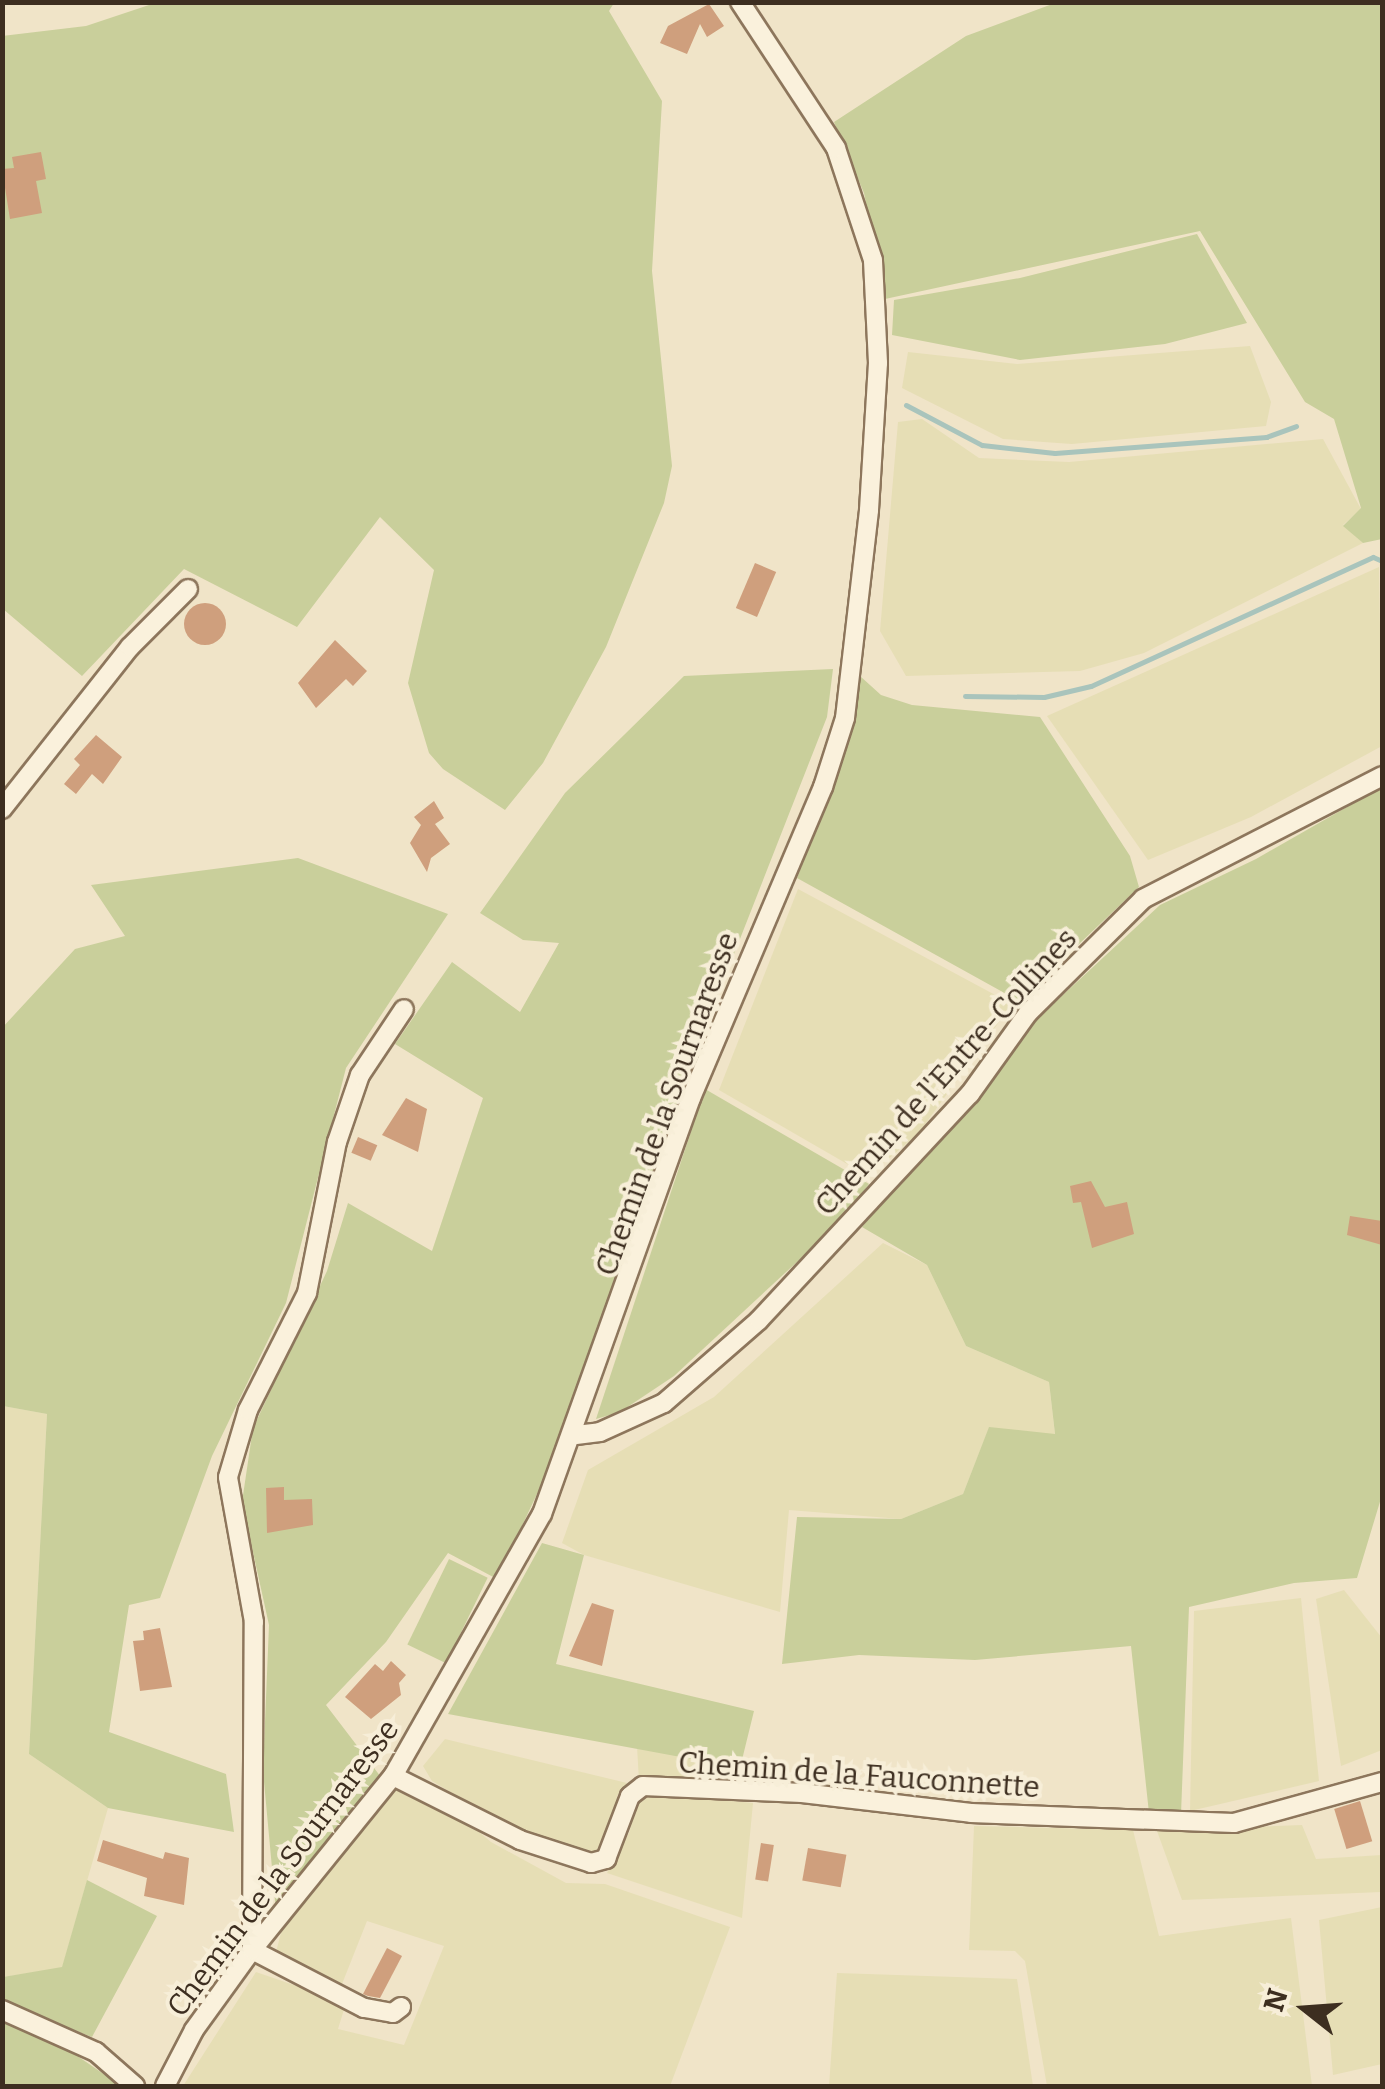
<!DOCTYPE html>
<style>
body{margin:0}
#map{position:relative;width:1385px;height:2089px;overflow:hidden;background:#f0e4c8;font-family:Bitter,serif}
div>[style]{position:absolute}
.farmland>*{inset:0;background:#e6deb5}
.green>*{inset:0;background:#c9cf9b;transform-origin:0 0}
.stream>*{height:5px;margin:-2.5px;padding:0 2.5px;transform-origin:2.5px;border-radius:2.5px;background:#a9c4bc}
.building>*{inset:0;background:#cf9f7d;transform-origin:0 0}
.round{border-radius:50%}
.roads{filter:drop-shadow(2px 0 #8d765c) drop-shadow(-2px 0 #8d765c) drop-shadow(0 2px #8d765c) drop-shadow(0 -2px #8d765c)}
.minor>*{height:18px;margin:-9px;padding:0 9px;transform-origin:9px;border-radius:9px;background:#faf1dc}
span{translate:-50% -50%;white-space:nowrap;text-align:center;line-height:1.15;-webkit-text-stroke:8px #f7eed8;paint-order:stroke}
.street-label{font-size:30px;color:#3d2e20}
.frame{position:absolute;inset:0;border:5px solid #3d2e20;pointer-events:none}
.north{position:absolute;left:1255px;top:1959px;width:100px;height:100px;-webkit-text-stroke:8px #f7eed8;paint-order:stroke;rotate:287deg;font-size:28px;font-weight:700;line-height:40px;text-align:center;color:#3d2e20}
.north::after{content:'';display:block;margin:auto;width:35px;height:45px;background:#3d2e20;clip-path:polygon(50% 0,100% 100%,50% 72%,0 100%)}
</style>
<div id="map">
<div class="farmland">
<i style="clip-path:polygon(1250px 346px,1271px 402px,1266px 426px,1072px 444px,1003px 439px,902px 388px,908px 352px,1017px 364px)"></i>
<i style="clip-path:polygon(922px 419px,979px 458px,1069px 462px,1323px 439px,1361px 509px,1343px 525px,1363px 543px,1144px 653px,1080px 671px,906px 676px,880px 631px,898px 422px)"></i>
<i style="clip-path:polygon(1379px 567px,1382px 746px,1251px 817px,1148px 860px,1047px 716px)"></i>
<i style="clip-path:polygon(798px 889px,1012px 1004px,918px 1134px,868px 1176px,719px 1090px)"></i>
<i style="clip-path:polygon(883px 1243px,927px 1265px,966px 1346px,1049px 1382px,1055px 1435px,989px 1428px,963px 1494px,901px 1519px,789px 1510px,780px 1612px,584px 1555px,562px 1543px,588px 1470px,714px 1397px)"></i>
<i style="clip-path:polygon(3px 1406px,47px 1414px,29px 1754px,108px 1808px,62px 1968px,3px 1977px)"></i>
<i style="clip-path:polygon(1344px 1590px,1382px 1638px,1382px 1750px,1341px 1766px,1316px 1599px)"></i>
<i style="clip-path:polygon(1301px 1598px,1319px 1781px,1190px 1811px,1194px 1611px)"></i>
<i style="clip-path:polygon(445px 1739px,627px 1783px,617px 1796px,615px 1823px,597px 1852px,529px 1839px,432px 1781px,423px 1766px)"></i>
<i style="clip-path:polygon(637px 1747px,740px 1768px,745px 1786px,639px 1780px)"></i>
<i style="clip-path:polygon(393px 1788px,449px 1807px,491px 1842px,566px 1883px,605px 1884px,730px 1927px,670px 2086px,183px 2086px,256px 1972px,346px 2003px,338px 2029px,404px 2045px,444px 1946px,367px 1921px,342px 1984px,275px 1956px,284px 1921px)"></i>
<i style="clip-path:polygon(651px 1793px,753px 1803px,742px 1918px,607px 1873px,630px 1831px,633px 1806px)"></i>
<i style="clip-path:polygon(1302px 1825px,1316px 1859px,1382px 1855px,1382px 1892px,1182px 1900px,1157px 1831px)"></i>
<i style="clip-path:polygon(974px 1826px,1133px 1830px,1159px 1936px,1291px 1918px,1312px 2086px,1047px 2086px,1025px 1961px,1015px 1951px,969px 1950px)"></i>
<i style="clip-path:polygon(1382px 1907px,1382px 2064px,1333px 2075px,1319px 1920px)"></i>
<i style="clip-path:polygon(837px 1973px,1017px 1979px,1033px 2086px,829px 2086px)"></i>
</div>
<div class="green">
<i style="clip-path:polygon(155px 3px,614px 3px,609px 11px,662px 101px,652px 271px,672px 466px,664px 503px,606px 647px,543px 763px,505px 810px,443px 769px,429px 753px,408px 683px,434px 570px,380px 517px,297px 627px,184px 569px,82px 676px,3px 609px,2px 36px,86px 26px)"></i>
<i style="clip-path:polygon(1055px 3px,1382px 3px,1382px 539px,1363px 543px,1343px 526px,1361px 508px,1334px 419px,1305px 402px,1200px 231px,885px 299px,864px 193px,834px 122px,966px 36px)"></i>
<i style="clip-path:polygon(1197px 234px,1247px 323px,1165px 344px,1020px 360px,892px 335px,894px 300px,1020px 278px)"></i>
<i style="clip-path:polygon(833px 669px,827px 717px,687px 1074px,560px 1445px,497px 1579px,448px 1553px,386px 1642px,326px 1705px,384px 1781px,276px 1911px,263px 1771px,269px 1625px,242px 1502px,253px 1428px,327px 1271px,348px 1203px,432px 1251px,483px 1098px,395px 1044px,452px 962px,520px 1012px,559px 943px,523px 940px,480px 913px,565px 793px,684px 676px)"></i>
<i style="clip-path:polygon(860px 676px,881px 695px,912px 705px,1040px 717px,1130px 856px,1139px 887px,1019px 1001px,797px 878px,853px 728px)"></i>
<i style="clip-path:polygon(1382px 787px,1382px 1495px,1357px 1578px,1294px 1583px,1189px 1607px,1181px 1814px,1149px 1813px,1131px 1646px,975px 1660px,859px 1655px,782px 1664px,797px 1517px,901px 1519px,963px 1494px,989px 1427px,1055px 1434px,1049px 1382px,966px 1346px,927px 1265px,862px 1227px,1038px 1018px,1160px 905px,1256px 859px)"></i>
<i style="clip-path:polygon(298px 858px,448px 914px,346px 1068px,286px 1303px,212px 1456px,160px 1598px,129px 1605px,109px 1732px,226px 1774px,234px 1832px,108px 1808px,29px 1754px,47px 1414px,3px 1406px,2px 1028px,75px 949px,125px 936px,91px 885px)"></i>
<i style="clip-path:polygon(705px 1089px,869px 1184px,840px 1222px,674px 1376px,620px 1412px,596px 1419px)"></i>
<i style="clip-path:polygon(542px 1543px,584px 1555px,556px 1664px,754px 1711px,740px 1768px,448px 1714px)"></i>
<i style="left:449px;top:1559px;width:43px;height:95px;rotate:26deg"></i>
<i style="clip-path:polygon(87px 1880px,157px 1916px,92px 2037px,3px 2003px,3px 1977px,62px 1967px)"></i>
<i style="clip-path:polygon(3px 2022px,76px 2055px,121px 2086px,3px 2086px)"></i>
</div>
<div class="stream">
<i style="left:906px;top:405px;width:86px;rotate:27.8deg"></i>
<i style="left:982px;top:445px;width:73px;rotate:6.3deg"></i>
<i style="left:1055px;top:453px;width:212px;rotate:-4.3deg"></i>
<i style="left:1266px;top:437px;width:32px;rotate:-20deg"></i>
<i style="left:965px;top:696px;width:79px;rotate:0.7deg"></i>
<i style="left:1044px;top:697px;width:48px;rotate:-13.2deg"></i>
<i style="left:1091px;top:686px;width:310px;rotate:-24.6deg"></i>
<i style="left:1373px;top:557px;width:10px;rotate:24deg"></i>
</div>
<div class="building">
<i style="clip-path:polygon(709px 4px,724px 26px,707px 37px,700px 24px,687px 54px,660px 43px,668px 26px)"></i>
<i style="clip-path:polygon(41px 152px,46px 179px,36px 181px,42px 213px,10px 219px,2px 169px,14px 168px,12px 157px)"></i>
<i style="left:755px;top:563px;width:23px;height:49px;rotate:23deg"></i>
<i class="round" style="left:184px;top:603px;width:42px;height:42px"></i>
<i style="clip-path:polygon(335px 640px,367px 671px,353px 686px,346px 679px,316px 708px,298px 683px)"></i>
<i style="clip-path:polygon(96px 735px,122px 757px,103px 784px,92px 774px,76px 794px,64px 784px,80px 765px,74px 759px)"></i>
<i style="clip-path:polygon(434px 801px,444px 818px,435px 824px,450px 844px,431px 858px,427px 872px,410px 843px,421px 825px,414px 817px)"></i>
<i style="clip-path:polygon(406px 1098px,427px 1109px,418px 1152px,382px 1135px)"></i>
<i style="left:358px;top:1137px;width:21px;height:17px;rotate:23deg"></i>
<i style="clip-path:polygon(1091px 1181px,1105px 1207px,1127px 1202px,1134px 1234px,1092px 1248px,1081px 1202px,1073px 1203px,1070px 1186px)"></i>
<i style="clip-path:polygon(1350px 1216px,1382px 1221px,1382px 1245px,1347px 1235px)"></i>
<i style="clip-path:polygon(284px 1487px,284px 1500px,312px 1499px,313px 1525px,267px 1533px,266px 1488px)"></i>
<i style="clip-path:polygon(592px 1603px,614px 1610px,602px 1666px,569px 1656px)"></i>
<i style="clip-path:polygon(160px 1628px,172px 1687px,140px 1691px,133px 1641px,144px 1640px,143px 1631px)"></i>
<i style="clip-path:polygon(391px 1661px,406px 1675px,399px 1683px,401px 1695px,371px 1719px,345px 1697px,375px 1664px,383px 1671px)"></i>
<i style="left:1360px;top:1801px;width:42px;height:27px;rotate:73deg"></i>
<i style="clip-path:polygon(103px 1840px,163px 1859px,165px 1852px,189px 1858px,184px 1905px,144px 1896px,147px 1878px,97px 1861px)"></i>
<i style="left:761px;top:1843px;width:13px;height:37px;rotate:9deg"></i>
<i style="left:808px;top:1848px;width:39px;height:33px;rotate:10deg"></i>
<i style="clip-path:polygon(387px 1948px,402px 1956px,380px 1998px,368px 1996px,363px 1994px)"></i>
</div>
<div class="roads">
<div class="minor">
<i style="left:2px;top:809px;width:206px;rotate:-51.7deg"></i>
<i style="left:130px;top:647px;width:82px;rotate:-45deg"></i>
<i style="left:576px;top:1435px;width:24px;rotate:-7deg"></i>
<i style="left:600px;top:1432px;width:70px;rotate:-24.4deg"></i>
<i style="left:664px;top:1403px;width:126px;rotate:-41.1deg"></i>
<i style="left:759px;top:1320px;width:309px;rotate:-47deg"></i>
<i style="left:970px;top:1094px;width:100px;rotate:-54.4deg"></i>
<i style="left:1028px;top:1013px;width:162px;rotate:-44.7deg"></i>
<i style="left:1143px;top:899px;width:269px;rotate:-27.2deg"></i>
<i style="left:393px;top:1776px;width:142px;rotate:26.7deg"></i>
<i style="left:520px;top:1840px;width:75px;rotate:17.9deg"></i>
<i style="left:591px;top:1863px;width:16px;rotate:-15deg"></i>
<i style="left:606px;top:1859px;width:67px;rotate:-69.1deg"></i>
<i style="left:630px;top:1796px;width:16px;rotate:-38deg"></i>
<i style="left:643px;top:1786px;width:159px;rotate:2.5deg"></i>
<i style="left:802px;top:1793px;width:170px;rotate:6.7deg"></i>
<i style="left:971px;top:1813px;width:263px;rotate:2.2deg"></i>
<i style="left:1234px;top:1823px;width:154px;rotate:-15.5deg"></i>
<i style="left:401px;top:2007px;width:10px;rotate:143deg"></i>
<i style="left:393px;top:2013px;width:29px;rotate:-170deg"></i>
<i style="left:364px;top:2008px;width:126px;rotate:-152.6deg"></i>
<i style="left:252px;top:1950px;width:328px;rotate:-89.7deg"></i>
<i style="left:254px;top:1622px;width:147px;rotate:-100.2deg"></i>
<i style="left:228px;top:1477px;width:70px;rotate:-73.4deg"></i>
<i style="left:248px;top:1410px;width:131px;rotate:-63.2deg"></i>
<i style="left:307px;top:1293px;width:154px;rotate:-78.8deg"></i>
<i style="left:337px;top:1142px;width:71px;rotate:-71.1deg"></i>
<i style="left:360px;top:1075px;width:79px;rotate:-56.3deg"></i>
<i style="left:2px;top:2010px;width:103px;rotate:24.1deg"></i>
<i style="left:96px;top:2052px;width:52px;rotate:41.1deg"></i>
<i style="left:165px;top:2086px;width:63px;rotate:-62.6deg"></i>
<i style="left:194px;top:2030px;width:99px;rotate:-54.1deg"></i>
<i style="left:252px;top:1950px;width:224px;rotate:-51deg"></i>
<i style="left:393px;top:1776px;width:301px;rotate:-60.4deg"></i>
<i style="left:542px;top:1514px;width:442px;rotate:-70.3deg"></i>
<i style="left:691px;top:1098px;width:338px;rotate:-67deg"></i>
<i style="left:823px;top:787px;width:72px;rotate:-72.3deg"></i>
<i style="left:845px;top:718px;width:209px;rotate:-83.4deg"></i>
<i style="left:869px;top:510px;width:147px;rotate:-86.5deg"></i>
<i style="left:878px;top:363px;width:103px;rotate:-92.8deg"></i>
<i style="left:873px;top:260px;width:118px;rotate:-108.3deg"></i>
<i style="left:836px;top:148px;width:175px;rotate:-123.3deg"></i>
</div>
</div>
<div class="street-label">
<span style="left:946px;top:1072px;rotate:-48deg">Chemin de l'Entre-Collines</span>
<span style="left:667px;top:1104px;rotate:-70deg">Chemin de la Sournaresse</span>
<span style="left:859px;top:1775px;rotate:4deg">Chemin de la Fauconnette</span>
<span style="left:283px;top:1868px;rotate:-53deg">Chemin de la Sournaresse</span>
</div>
<div class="frame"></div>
<div class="north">N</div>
</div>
